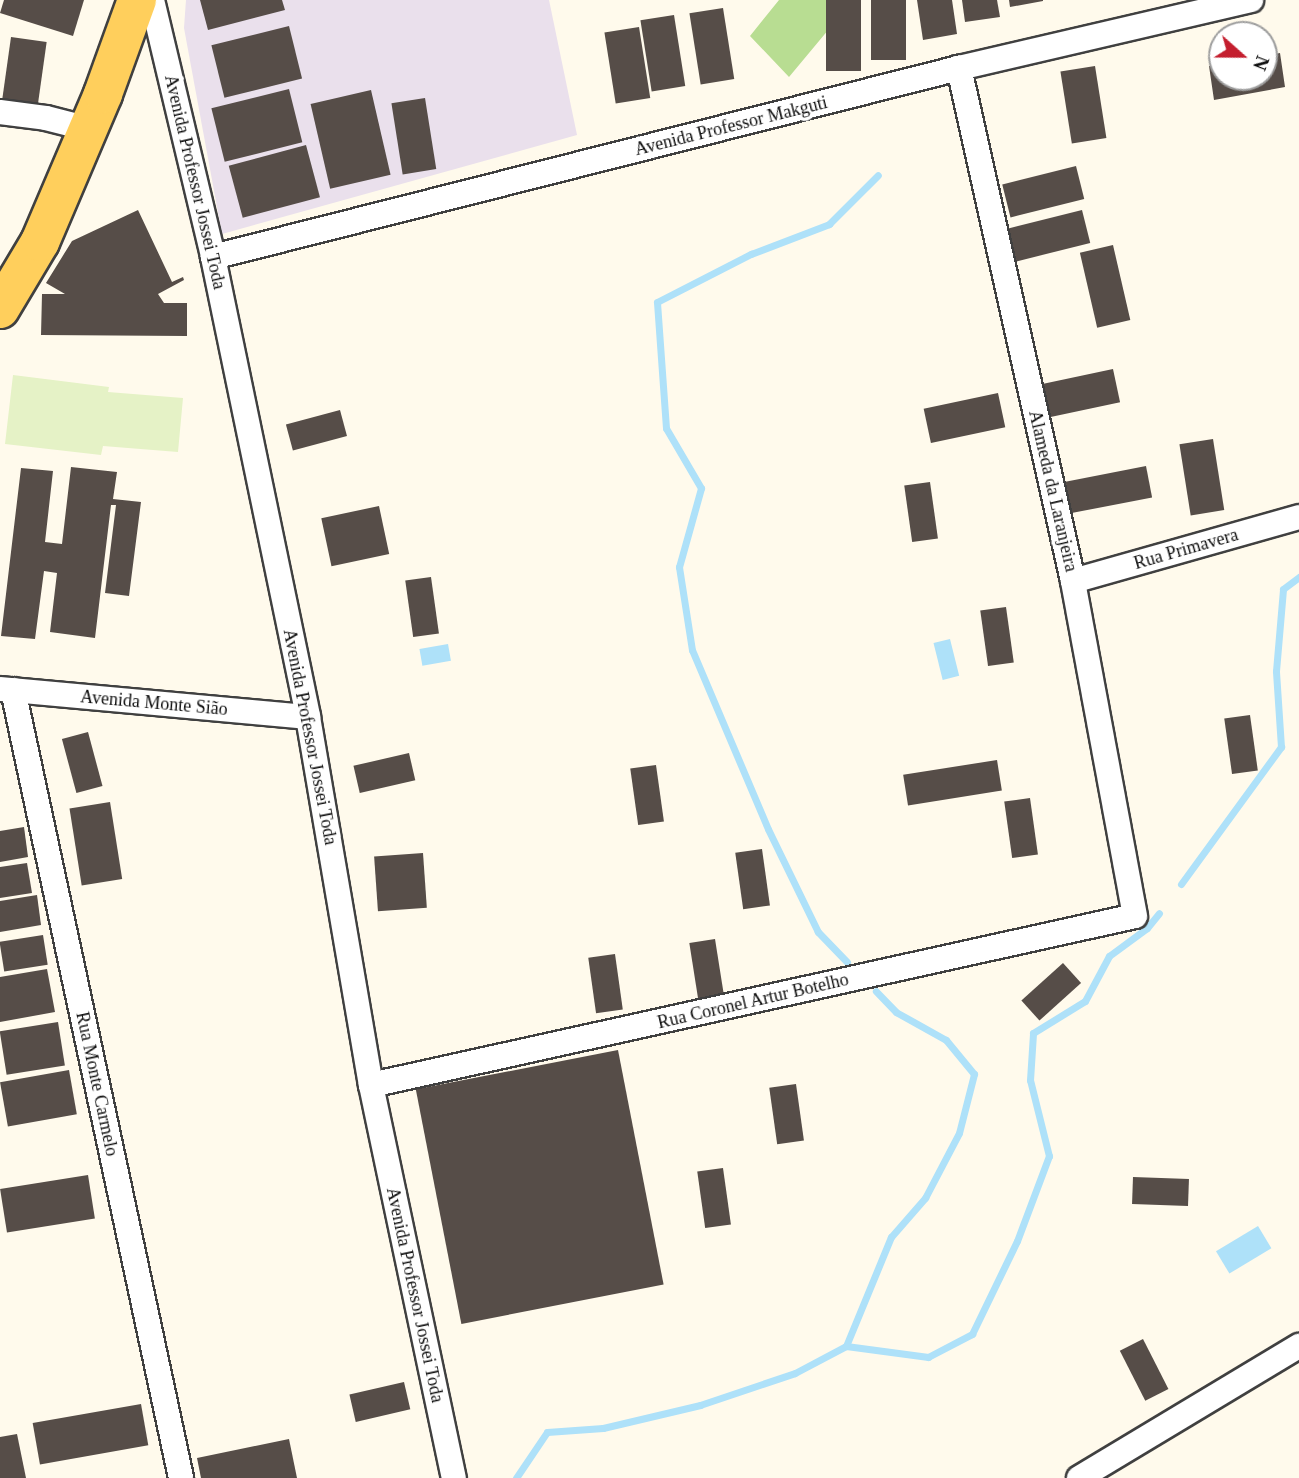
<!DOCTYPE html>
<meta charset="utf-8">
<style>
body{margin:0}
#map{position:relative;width:1299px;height:1478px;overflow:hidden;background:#fffaec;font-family:"Times New Roman",serif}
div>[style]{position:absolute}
.industrial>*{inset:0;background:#eae0ec}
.forest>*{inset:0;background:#b8dd92}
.pitch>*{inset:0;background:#e5f2c6}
.water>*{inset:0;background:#aee1f9;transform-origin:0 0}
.stream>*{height:7px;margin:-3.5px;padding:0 3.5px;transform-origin:3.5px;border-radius:3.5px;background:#aee1f9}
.building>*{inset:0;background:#564d48;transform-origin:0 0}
.roads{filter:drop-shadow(2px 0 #404040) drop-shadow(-2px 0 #404040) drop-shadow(0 2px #404040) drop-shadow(0 -2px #404040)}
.minor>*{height:24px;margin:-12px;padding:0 12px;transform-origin:12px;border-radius:12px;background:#fff}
.primary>*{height:38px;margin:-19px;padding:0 19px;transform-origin:19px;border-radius:19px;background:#ffcf5c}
span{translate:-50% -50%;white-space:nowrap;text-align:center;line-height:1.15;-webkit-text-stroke:7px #fff;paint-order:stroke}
.street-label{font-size:18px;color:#0d0d0d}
.north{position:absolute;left:1208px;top:21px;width:70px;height:70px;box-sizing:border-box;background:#fff;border:2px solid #9e9e9e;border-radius:50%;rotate:111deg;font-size:19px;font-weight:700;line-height:28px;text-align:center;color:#0d0d0d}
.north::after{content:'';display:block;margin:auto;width:24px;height:32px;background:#c41e2e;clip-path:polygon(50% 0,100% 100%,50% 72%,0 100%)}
</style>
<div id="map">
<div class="industrial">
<i style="clip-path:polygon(186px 0,549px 0,577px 135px,222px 234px,184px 28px)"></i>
</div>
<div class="forest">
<i style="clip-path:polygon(779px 0,859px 0,849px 5px,789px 77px,750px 36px)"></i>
</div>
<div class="pitch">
<i style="clip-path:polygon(13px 375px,109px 387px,108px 392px,183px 398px,178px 452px,103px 446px,101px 455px,5px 444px)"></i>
</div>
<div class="water">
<i style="left:950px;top:639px;width:38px;height:17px;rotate:76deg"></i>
<i style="left:448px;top:644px;width:17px;height:29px;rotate:80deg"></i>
<i style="left:1258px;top:1226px;width:26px;height:49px;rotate:59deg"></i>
</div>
<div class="stream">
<i style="left:1181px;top:884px;width:170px;rotate:-53.9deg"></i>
<i style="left:1281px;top:747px;width:76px;rotate:-93.8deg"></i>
<i style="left:1276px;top:671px;width:82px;rotate:-85.1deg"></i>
<i style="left:1283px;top:589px;width:20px;rotate:-37deg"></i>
<i style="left:847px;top:962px;width:42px;rotate:-134deg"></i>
<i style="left:818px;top:932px;width:114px;rotate:-115.9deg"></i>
<i style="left:768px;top:829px;width:194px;rotate:-113deg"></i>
<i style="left:692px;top:650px;width:84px;rotate:-98.9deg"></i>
<i style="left:679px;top:567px;width:82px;rotate:-74.4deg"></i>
<i style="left:701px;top:488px;width:69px;rotate:-120.3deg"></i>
<i style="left:666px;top:428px;width:126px;rotate:-94.1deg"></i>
<i style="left:657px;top:302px;width:106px;rotate:-27.1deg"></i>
<i style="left:751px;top:254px;width:84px;rotate:-21deg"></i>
<i style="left:829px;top:224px;width:69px;rotate:-45deg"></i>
<i style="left:846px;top:1346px;width:83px;rotate:7.6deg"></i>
<i style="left:928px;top:1357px;width:50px;rotate:-27.6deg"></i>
<i style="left:972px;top:1334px;width:103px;rotate:-64.2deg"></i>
<i style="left:1017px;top:1241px;width:91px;rotate:-69.4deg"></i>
<i style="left:1049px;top:1156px;width:78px;rotate:-104deg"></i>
<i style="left:1030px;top:1080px;width:47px;rotate:-86.3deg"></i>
<i style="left:1033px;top:1033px;width:61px;rotate:-31.6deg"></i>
<i style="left:1085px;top:1001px;width:51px;rotate:-61.9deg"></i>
<i style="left:1109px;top:956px;width:47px;rotate:-36.4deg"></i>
<i style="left:1147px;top:928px;width:19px;rotate:-51deg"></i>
<i style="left:516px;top:1478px;width:55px;rotate:-56deg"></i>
<i style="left:547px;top:1432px;width:56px;rotate:-4.1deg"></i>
<i style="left:603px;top:1428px;width:100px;rotate:-13.3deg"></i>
<i style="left:700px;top:1405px;width:100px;rotate:-18.6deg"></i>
<i style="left:795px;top:1373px;width:58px;rotate:-27.9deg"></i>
<i style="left:846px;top:1346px;width:118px;rotate:-67.6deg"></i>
<i style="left:891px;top:1237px;width:52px;rotate:-48.9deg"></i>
<i style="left:925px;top:1198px;width:73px;rotate:-62.4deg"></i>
<i style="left:959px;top:1133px;width:61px;rotate:-75.7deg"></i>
<i style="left:974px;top:1074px;width:44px;rotate:-129.5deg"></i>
<i style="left:946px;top:1040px;width:57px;rotate:-150.8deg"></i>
<i style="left:896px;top:1012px;width:29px;rotate:-134deg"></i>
</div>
<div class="building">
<i style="clip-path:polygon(4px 0,84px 0,73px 36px,0 13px)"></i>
<i style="clip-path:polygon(200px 0,282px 0,285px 10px,208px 30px)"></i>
<i style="left:826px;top:0;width:35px;height:71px"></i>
<i style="left:871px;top:0;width:35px;height:60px"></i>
<i style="clip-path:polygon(917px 0,952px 0,957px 34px,923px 40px)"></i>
<i style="clip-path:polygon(962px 0,997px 0,1000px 17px,965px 22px)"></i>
<i style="clip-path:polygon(1009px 0,1043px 0,1043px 1px,1010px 7px)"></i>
<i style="left:723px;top:8px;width:72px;height:34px;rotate:81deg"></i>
<i style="left:674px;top:15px;width:72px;height:34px;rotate:81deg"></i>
<i style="left:289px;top:26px;width:54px;height:80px;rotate:76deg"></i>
<i style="left:639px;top:27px;width:72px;height:35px;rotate:81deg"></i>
<i style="left:11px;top:37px;width:36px;height:62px;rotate:8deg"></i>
<i style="clip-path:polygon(1280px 53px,1285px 87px,1214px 100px,1209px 66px,1222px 63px,1222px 77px,1264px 77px,1264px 56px)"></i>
<i style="left:1095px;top:66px;width:73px;height:35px;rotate:81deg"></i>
<i style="left:289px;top:89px;width:55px;height:80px;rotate:76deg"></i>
<i style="left:371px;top:90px;width:87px;height:62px;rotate:77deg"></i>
<i style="left:425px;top:98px;width:72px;height:34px;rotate:81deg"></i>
<i style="left:306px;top:145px;width:54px;height:80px;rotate:75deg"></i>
<i style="left:1076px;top:166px;width:34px;height:76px;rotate:76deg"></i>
<i style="clip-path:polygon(138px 210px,172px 282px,183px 277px,184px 280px,158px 294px,164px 303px,187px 303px,187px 336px,41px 335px,42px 294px,65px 294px,46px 283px,72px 241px)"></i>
<i style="left:1082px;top:210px;width:34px;height:76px;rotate:76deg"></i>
<i style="left:1113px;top:245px;width:77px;height:34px;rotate:77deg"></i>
<i style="left:1113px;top:369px;width:34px;height:77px;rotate:78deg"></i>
<i style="left:998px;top:393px;width:35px;height:76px;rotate:78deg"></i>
<i style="left:340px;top:410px;width:27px;height:56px;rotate:75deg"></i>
<i style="left:1213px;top:439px;width:72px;height:34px;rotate:81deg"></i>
<i style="left:1146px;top:466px;width:32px;height:82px;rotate:79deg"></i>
<i style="clip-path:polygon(71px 467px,117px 472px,113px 499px,141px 502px,129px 596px,105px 593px,116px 505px,111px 505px,95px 638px,50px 632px,57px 573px,44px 571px,35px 639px,1px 636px,21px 468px,53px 471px,45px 542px,62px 544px)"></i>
<i style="left:930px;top:482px;width:57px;height:26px;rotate:82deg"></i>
<i style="left:379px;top:506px;width:49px;height:59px;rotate:78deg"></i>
<i style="left:431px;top:577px;width:57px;height:26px;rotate:82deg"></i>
<i style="left:1006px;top:607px;width:56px;height:26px;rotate:82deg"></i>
<i style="left:1250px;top:715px;width:56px;height:26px;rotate:82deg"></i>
<i style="left:88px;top:732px;width:56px;height:27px;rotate:75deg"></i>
<i style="left:409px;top:753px;width:28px;height:57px;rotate:77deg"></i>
<i style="left:997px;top:760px;width:31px;height:95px;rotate:81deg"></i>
<i style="left:656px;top:765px;width:57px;height:26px;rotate:82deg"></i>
<i style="left:1030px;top:798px;width:57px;height:26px;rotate:82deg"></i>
<i style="left:110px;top:802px;width:78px;height:41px;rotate:81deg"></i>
<i style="clip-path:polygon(24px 827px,28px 857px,0 862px,0 831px)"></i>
<i style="left:762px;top:849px;width:57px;height:27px;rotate:82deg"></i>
<i style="left:423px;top:853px;width:55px;height:49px;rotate:86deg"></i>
<i style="clip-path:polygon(27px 863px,32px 893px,0 898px,0 867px)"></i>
<i style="clip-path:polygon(37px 895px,41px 925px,0 932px,0 901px)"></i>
<i style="left:43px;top:935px;width:30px;height:44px;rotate:81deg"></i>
<i style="left:715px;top:939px;width:56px;height:26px;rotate:81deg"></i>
<i style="left:615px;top:954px;width:56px;height:27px;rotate:82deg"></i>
<i style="left:1063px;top:963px;width:27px;height:56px;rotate:48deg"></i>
<i style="clip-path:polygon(47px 969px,55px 1012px,0 1022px,0 977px)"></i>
<i style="left:58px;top:1022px;width:44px;height:59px;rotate:81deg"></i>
<i style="left:618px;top:1050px;width:239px;height:206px;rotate:79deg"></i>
<i style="left:69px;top:1070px;width:45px;height:70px;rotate:80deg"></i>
<i style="left:796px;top:1084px;width:57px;height:27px;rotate:82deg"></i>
<i style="left:723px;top:1168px;width:57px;height:26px;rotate:82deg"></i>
<i style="left:88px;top:1175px;width:44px;height:89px;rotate:81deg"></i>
<i style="left:1133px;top:1177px;width:56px;height:27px;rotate:2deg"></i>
<i style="left:1143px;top:1339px;width:56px;height:26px;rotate:63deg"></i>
<i style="left:404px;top:1382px;width:28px;height:56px;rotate:77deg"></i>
<i style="left:141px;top:1404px;width:42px;height:110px;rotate:80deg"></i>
<i style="clip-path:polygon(17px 1434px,26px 1478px,0 1478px,0 1437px)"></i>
<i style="clip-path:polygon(289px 1439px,297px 1478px,201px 1478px,197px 1458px)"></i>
</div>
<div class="roads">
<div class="minor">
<i style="left:152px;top:0;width:264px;rotate:76.6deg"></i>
<i style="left:213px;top:257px;width:470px;rotate:78.3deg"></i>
<i style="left:308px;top:717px;width:373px;rotate:80.3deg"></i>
<i style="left:371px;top:1085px;width:402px;rotate:78.1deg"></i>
<i style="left:0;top:112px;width:46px;rotate:7.4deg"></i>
<i style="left:46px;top:118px;width:44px;rotate:14.3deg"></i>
<i style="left:213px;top:257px;width:770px;rotate:-14.22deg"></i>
<i style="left:959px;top:68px;width:300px;rotate:-13.1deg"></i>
<i style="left:1073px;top:581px;width:235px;rotate:-15.8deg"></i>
<i style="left:0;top:689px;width:309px;rotate:5.2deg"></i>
<i style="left:13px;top:690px;width:806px;rotate:77.96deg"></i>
<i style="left:371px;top:1085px;width:782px;rotate:-12.47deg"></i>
<i style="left:1135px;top:916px;width:341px;rotate:-100.5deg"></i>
<i style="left:1073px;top:581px;width:526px;rotate:-102.53deg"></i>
<i style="left:1079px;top:1478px;width:257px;rotate:-31deg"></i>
</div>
<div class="primary">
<i style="left:0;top:309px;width:78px;rotate:-59.2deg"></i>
<i style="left:40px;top:242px;width:161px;rotate:-66.9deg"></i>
<i style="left:103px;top:94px;width:100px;rotate:-70.1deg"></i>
</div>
</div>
<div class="street-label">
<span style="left:731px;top:126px;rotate:-14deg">Avenida Professor Makguti</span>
<span style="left:195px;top:182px;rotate:77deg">Avenida Professor Jossei Toda</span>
<span style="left:1053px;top:491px;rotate:77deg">Alameda da Laranjeira</span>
<span style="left:1186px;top:549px;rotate:-16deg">Rua Primavera</span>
<span style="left:154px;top:703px;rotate:5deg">Avenida Monte Sião</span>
<span style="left:310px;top:737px;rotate:79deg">Avenida Professor Jossei Toda</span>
<span style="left:753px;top:1001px;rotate:-13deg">Rua Coronel Artur Botelho</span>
<span style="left:97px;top:1084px;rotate:78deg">Rua Monte Carmelo</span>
<span style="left:415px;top:1295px;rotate:78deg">Avenida Professor Jossei Toda</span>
</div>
<div class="north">N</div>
</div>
